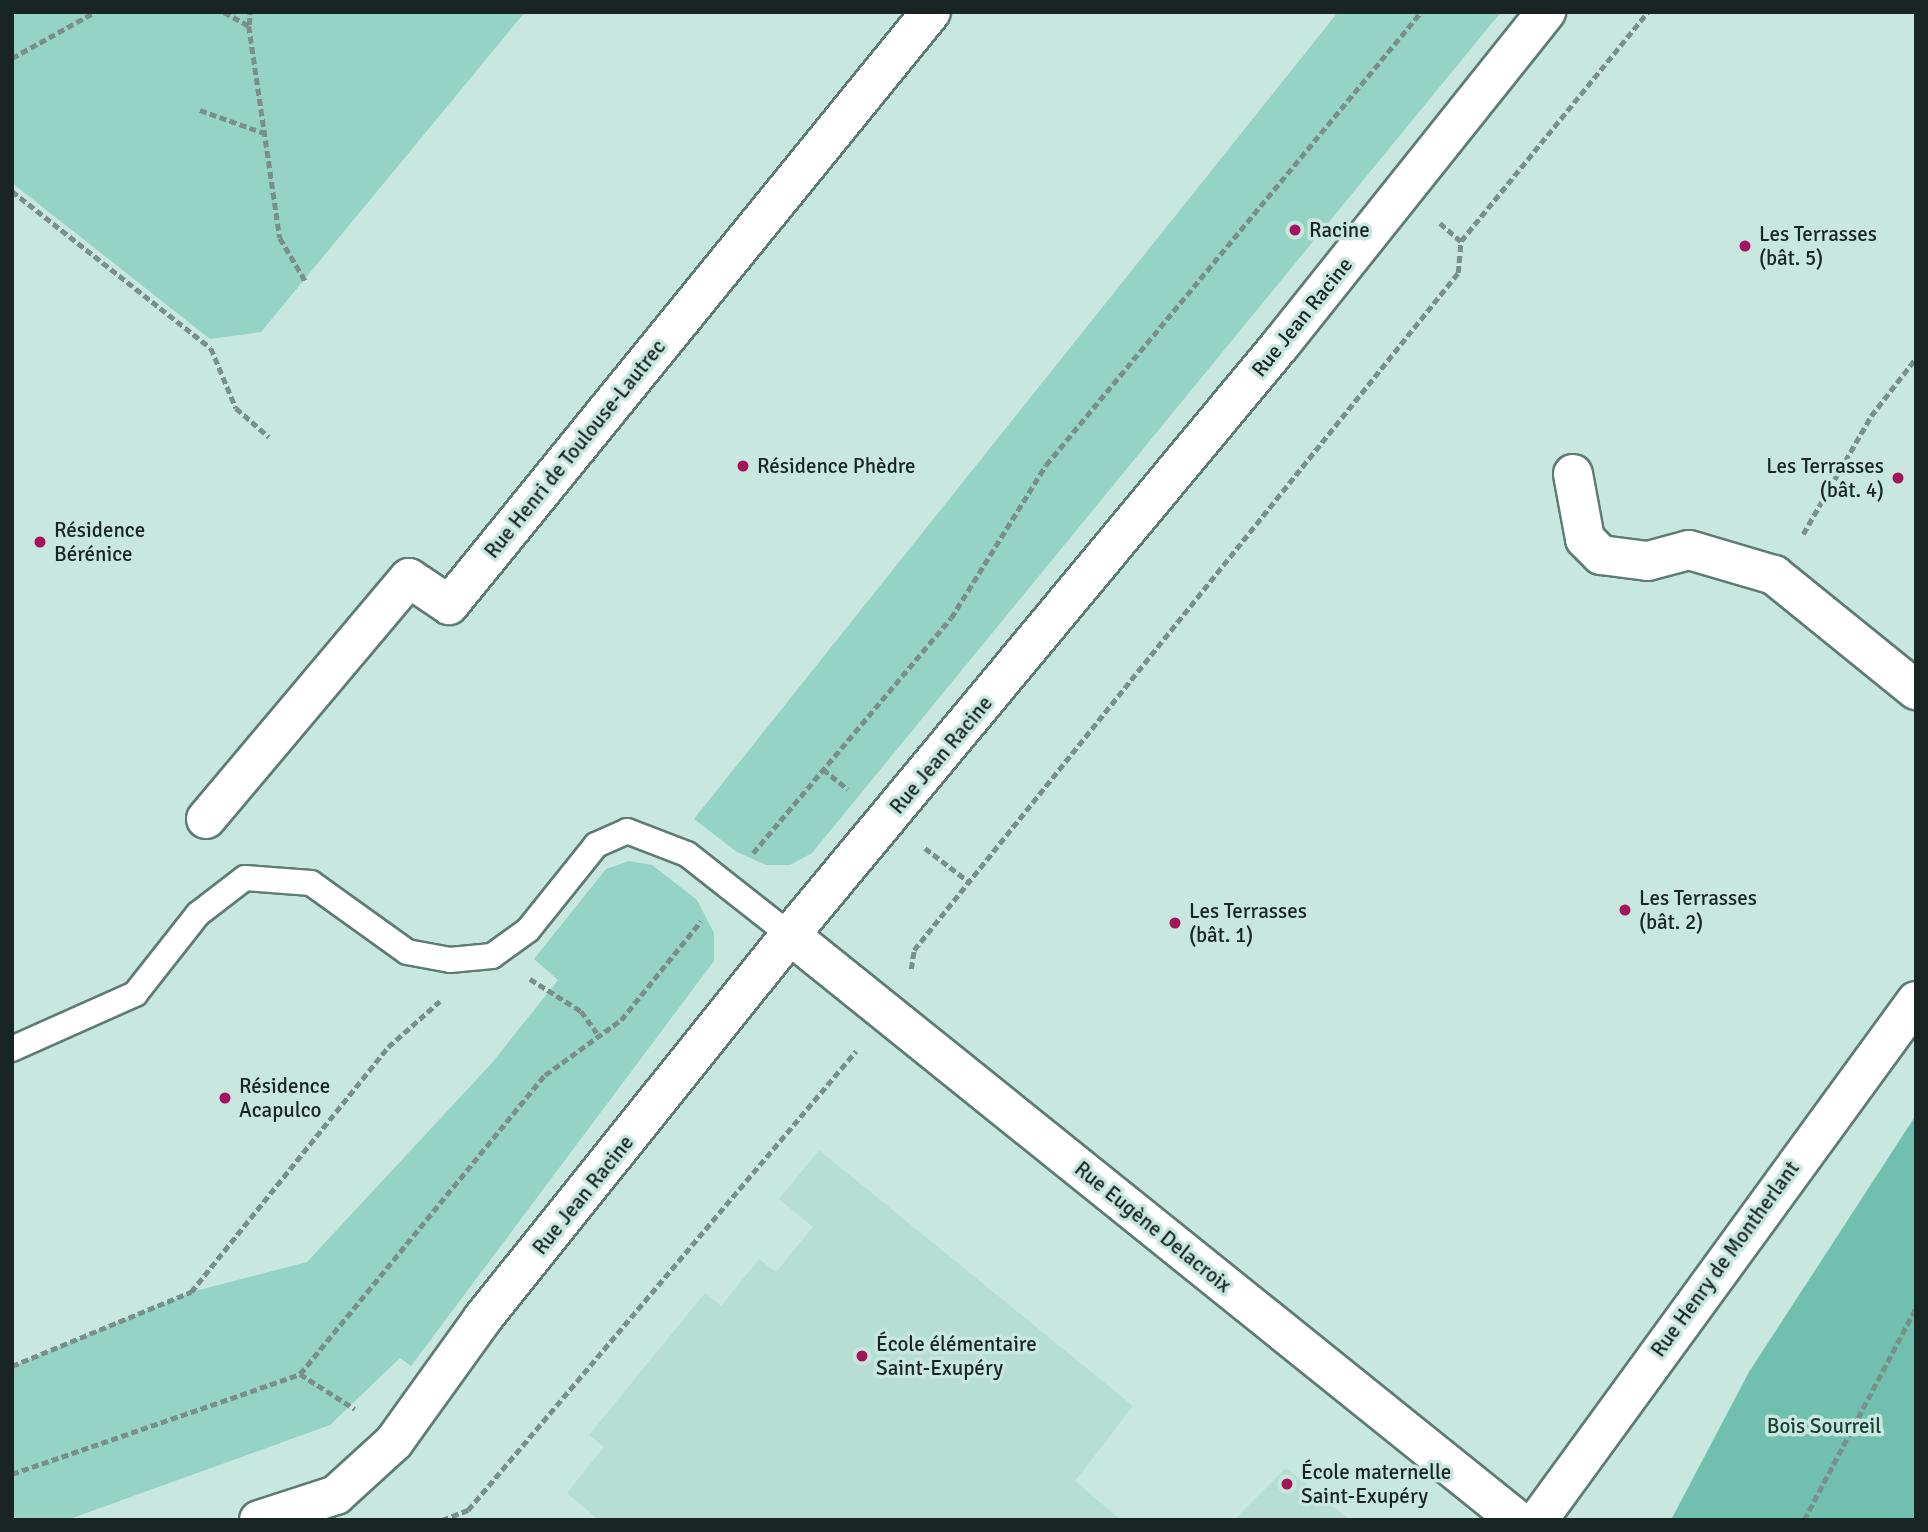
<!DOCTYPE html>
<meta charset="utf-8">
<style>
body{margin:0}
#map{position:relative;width:1928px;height:1532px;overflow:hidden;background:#c8e7df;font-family:Signika,sans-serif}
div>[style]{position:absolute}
.built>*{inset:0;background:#b6ded4}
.green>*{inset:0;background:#95d3c5}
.forest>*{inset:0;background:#71c0af}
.path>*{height:4.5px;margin-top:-2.25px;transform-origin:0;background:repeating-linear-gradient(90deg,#798f89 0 7px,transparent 0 10.5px)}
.roads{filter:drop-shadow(2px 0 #5e7b74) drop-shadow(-2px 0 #5e7b74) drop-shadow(0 2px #5e7b74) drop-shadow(0 -2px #5e7b74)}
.lane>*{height:24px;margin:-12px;padding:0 12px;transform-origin:12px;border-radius:12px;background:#fff}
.street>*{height:38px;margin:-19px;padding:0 19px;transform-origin:19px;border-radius:19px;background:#fff}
.secondary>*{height:38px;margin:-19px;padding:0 19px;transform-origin:19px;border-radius:19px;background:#fff}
.dots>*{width:19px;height:19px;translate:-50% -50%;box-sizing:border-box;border:4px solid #c8e7df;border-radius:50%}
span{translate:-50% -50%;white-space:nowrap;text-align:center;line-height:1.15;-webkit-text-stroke:7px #c8e7df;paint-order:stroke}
.poi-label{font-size:21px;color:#192522}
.left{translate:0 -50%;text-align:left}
.right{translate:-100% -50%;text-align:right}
.street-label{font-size:21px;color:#192522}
.park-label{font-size:21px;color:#193e37}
.frame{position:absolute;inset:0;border:14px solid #192522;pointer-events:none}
</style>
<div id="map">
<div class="built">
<i style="clip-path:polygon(819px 1150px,1133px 1406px,1075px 1481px,1121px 1520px,599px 1520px,567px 1493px,604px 1447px,589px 1435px,705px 1293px,721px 1306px,759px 1259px,776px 1272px,813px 1227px,779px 1199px)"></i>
<i style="clip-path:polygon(1286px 1468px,1350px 1520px,1234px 1520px)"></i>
</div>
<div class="green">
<i style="clip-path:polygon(12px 12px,525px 12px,261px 332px,210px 339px,12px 183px)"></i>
<i style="clip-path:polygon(1338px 12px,1501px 12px,812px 853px,790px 865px,766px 865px,737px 852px,694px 819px)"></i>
<i style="clip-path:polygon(629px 861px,652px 865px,697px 900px,714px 933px,714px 961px,411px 1366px,400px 1358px,330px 1425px,67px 1520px,12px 1520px,12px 1366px,191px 1292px,307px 1262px,491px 1064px,558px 980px,534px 959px,606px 869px)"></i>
</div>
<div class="forest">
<i style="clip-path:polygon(1916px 1115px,1916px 1520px,1671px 1520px,1749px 1372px)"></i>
</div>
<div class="path">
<i style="left:224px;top:12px;width:29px;rotate:29deg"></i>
<i style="left:249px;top:26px;width:214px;rotate:81.7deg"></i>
<i style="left:280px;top:238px;width:51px;rotate:59.4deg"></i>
<i style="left:249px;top:25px;width:13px;rotate:-86deg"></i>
<i style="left:12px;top:58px;width:95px;rotate:-29deg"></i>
<i style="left:200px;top:110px;width:71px;rotate:19.7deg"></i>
<i style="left:12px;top:191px;width:253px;rotate:38.3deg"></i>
<i style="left:211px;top:348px;width:65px;rotate:67.4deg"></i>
<i style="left:236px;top:408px;width:44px;rotate:41.3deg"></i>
<i style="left:1440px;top:223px;width:28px;rotate:41deg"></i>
<i style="left:1803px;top:534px;width:136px;rotate:-60deg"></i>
<i style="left:1871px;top:416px;width:73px;rotate:-52.2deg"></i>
<i style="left:823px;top:769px;width:32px;rotate:39deg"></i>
<i style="left:925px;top:848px;width:54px;rotate:37.5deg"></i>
<i style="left:753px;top:853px;width:307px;rotate:-49.9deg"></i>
<i style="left:951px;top:618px;width:180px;rotate:-58.2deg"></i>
<i style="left:1046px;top:465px;width:588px;rotate:-50.38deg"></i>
<i style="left:911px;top:969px;width:19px;rotate:-81deg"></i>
<i style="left:914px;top:950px;width:868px;rotate:-51.22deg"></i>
<i style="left:1458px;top:273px;width:32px;rotate:-85deg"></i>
<i style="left:1461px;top:241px;width:296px;rotate:-50.8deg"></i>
<i style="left:530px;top:979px;width:60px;rotate:32.1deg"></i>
<i style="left:581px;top:1011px;width:27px;rotate:54deg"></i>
<i style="left:12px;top:1366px;width:194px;rotate:-22.5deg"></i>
<i style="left:191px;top:1292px;width:314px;rotate:-51.2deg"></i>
<i style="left:388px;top:1047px;width:69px;rotate:-41.5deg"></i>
<i style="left:300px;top:1374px;width:65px;rotate:32.5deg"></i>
<i style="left:12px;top:1474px;width:305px;rotate:-19.1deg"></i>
<i style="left:300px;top:1374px;width:387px;rotate:-50.7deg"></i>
<i style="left:545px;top:1075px;width:94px;rotate:-35.9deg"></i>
<i style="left:621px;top:1020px;width:127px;rotate:-51.1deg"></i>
<i style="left:442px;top:1520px;width:28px;rotate:-21deg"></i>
<i style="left:468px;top:1510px;width:601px;rotate:-49.79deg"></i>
<i style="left:1804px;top:1520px;width:240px;rotate:-62.2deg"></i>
</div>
<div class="roads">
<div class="lane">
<i style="left:12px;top:1049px;width:135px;rotate:-24.1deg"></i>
<i style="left:135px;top:994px;width:102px;rotate:-51.8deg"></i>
<i style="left:198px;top:914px;width:59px;rotate:-37.5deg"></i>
<i style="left:245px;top:878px;width:66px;rotate:4.3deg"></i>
<i style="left:311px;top:883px;width:118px;rotate:35.7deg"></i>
<i style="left:407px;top:952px;width:44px;rotate:10.5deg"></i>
<i style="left:450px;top:960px;width:42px;rotate:-5.4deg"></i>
<i style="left:492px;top:956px;width:44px;rotate:-35.8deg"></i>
<i style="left:528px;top:930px;width:109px;rotate:-51.3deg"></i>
<i style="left:596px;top:845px;width:34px;rotate:-24deg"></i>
<i style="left:627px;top:831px;width:64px;rotate:21deg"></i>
<i style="left:687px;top:854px;width:131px;rotate:38.2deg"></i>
</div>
<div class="street">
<i style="left:1573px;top:474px;width:66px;rotate:79.5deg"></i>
<i style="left:1585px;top:539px;width:23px;rotate:45deg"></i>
<i style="left:1601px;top:555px;width:47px;rotate:7.3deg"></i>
<i style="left:1648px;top:561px;width:42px;rotate:-15deg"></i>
<i style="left:1689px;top:550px;width:89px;rotate:16.4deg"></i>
<i style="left:1774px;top:575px;width:183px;rotate:39deg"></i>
<i style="left:206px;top:819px;width:315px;rotate:-49.9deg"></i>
<i style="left:409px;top:578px;width:48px;rotate:34deg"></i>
<i style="left:449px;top:605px;width:764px;rotate:-50.9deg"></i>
<i style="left:790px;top:935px;width:933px;rotate:38.82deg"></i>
<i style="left:1538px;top:1520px;width:642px;rotate:-53.93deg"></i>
</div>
<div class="secondary">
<i style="left:259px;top:1520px;width:81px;rotate:-18deg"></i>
<i style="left:336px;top:1495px;width:79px;rotate:-42.4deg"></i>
<i style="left:394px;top:1442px;width:153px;rotate:-54.3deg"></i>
<i style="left:483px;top:1318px;width:491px;rotate:-51.3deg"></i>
<i style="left:790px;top:935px;width:768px;rotate:-50.28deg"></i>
<i style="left:1281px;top:344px;width:425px;rotate:-51.4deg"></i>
</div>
</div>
<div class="dots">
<i style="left:1295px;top:230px;background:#a3145a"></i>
<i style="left:1745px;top:246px;background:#a3145a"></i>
<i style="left:743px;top:466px;background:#a3145a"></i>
<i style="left:1898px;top:478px;background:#a3145a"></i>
<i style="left:40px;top:542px;background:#a3145a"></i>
<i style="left:1625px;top:910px;background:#a3145a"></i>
<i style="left:1175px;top:923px;background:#a3145a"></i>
<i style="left:225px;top:1098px;background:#a3145a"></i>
<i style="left:862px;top:1356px;background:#a3145a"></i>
<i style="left:1287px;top:1484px;background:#a3145a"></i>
</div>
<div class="poi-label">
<span class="left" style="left:1309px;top:230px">Racine</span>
<span class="left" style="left:1759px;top:246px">Les Terrasses<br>(bât. 5)</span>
<span class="left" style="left:757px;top:466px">Résidence Phèdre</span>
<span class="right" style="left:1884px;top:478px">Les Terrasses<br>(bât. 4)</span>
<span class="left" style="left:54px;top:542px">Résidence<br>Bérénice</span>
<span class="left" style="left:1639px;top:910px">Les Terrasses<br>(bât. 2)</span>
<span class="left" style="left:1189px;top:923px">Les Terrasses<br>(bât. 1)</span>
<span class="left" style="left:239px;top:1098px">Résidence<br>Acapulco</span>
<span class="left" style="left:876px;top:1356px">École élémentaire<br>Saint-Exupéry</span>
<span class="left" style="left:1301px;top:1484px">École maternelle<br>Saint-Exupéry</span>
</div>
<div class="street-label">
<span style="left:1302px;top:317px;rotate:-51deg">Rue Jean Racine</span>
<span style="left:575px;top:449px;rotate:-51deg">Rue Henri de Toulouse-Lautrec</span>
<span style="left:941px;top:755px;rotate:-50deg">Rue Jean Racine</span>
<span style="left:583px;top:1195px;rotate:-51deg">Rue Jean Racine</span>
<span style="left:1153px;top:1227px;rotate:39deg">Rue Eugène Delacroix</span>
<span style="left:1725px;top:1259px;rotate:-54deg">Rue Henry de Montherlant</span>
</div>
<div class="park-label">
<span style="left:1824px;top:1426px">Bois Sourreil</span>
</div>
<div class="frame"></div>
</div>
